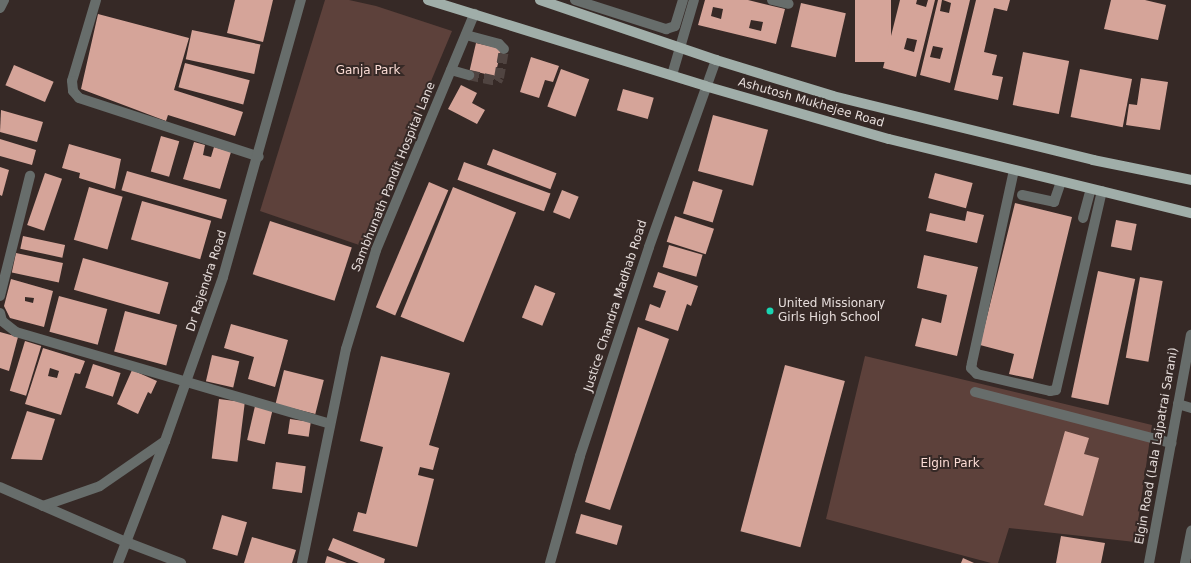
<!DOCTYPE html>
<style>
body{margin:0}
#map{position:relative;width:1191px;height:563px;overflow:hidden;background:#362926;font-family:"DejaVu Sans",sans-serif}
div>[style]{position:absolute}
.green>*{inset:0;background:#5d413b}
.building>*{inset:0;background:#d5a499;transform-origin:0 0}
.minor-tunnel>*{height:10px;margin-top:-5px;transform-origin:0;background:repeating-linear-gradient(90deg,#504441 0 10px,transparent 0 15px)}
.minor>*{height:10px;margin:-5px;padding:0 5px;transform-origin:5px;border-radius:5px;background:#676d6b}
.major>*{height:10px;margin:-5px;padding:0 5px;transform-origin:5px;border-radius:5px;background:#a0aea9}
.dots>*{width:11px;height:11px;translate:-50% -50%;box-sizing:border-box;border:2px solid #362926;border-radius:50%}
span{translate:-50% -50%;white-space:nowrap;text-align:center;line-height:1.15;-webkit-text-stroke:4px #362926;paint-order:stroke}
.park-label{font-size:12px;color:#fbdcd5}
.street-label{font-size:12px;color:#e5dcda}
.poi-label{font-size:12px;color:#e5dcda}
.left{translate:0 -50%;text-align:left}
</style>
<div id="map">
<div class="green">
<i style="clip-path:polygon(325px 0,349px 0,376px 6px,452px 31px,362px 246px,260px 211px)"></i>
<i style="clip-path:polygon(865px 356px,1152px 425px,1135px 542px,1009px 528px,998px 563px,991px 563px,826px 519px)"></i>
</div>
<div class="building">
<i style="clip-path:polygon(235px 0,273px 0,263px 42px,227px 33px)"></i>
<i style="clip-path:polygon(evenodd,705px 0,748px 0,785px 9px,776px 44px,698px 25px,705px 0,713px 7px,723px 9px,721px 19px,711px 16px,713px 7px,705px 0,751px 20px,763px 22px,761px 31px,749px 28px,751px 20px)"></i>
<i style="left:855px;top:0;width:36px;height:62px"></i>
<i style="clip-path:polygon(evenodd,900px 0,917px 0,916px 4px,926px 7px,928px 0,935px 0,916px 77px,883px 68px,900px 0,907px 38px,917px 40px,914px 52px,904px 49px,907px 38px)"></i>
<i style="clip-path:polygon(evenodd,938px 0,942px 0,940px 11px,949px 13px,951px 3px,943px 0,970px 0,950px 83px,920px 75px,938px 0,933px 46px,943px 48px,940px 59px,930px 57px,933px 46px)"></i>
<i style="clip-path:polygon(976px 0,1010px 0,1007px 11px,994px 8px,984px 52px,997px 55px,992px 75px,1003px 77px,998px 100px,954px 90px)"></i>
<i style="clip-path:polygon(1111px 0,1145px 0,1166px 5px,1158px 40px,1104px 29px)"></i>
<i style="left:801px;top:3px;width:46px;height:45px;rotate:13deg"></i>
<i style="clip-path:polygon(98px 14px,189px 38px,174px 90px,243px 112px,235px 136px,168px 115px,166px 121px,81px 89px)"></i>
<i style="left:192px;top:30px;width:70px;height:30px;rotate:12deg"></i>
<i style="left:476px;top:43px;width:26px;height:28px;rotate:13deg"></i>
<i style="left:1023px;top:52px;width:47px;height:54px;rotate:11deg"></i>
<i style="clip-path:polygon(531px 57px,559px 66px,553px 82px,545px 80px,539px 98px,520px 92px)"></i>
<i style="left:185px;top:63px;width:67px;height:25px;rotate:15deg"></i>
<i style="left:14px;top:65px;width:43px;height:22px;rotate:23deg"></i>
<i style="left:561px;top:69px;width:30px;height:40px;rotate:20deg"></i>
<i style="left:1080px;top:69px;width:53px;height:49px;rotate:11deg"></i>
<i style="clip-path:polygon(1141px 78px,1168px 82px,1160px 130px,1126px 125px,1129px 104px,1137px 105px)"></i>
<i style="clip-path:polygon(461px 85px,477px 93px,472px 103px,485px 110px,477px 124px,448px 109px)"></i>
<i style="left:623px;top:89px;width:32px;height:22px;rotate:16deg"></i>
<i style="clip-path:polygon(1px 110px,43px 122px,37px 142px,0 132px)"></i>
<i style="left:713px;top:115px;width:57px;height:58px;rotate:15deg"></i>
<i style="left:161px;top:136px;width:19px;height:37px;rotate:16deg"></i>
<i style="clip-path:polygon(0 139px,36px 150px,32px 165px,0 156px)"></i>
<i style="clip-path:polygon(194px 142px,205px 145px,203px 155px,211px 157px,214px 147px,231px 152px,220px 189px,183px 179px)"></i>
<i style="clip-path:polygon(69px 144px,121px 159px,115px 189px,79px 178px,80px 173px,62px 168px)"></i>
<i style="left:493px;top:149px;width:68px;height:17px;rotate:21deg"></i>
<i style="left:464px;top:162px;width:92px;height:19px;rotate:20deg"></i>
<i style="clip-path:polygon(0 167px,9px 170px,2px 196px,0 195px)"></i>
<i style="left:127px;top:171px;width:104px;height:20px;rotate:16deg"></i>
<i style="left:45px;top:173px;width:18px;height:55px;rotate:19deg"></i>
<i style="left:935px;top:173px;width:39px;height:26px;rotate:15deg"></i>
<i style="left:693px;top:181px;width:31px;height:34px;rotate:17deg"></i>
<i style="left:429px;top:182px;width:21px;height:136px;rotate:23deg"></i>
<i style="left:89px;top:187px;width:35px;height:55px;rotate:16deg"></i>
<i style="left:453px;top:187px;width:68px;height:140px;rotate:22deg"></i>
<i style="left:562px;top:190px;width:18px;height:24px;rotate:22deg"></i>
<i style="left:142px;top:201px;width:72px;height:40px;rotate:16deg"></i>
<i style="clip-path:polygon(1015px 203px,1072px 217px,1033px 379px,1009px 374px,1014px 354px,980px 345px)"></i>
<i style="clip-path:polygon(967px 211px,984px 215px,977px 243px,926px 231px,930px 213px,965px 221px)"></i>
<i style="left:675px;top:216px;width:41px;height:27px;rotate:18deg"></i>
<i style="left:1116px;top:220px;width:21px;height:27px;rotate:11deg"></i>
<i style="left:270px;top:221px;width:86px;height:56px;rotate:18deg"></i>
<i style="left:23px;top:236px;width:43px;height:13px;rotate:12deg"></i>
<i style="left:669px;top:245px;width:35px;height:23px;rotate:16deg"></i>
<i style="left:16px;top:253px;width:48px;height:20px;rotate:12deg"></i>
<i style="clip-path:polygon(924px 255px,978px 267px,957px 356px,915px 346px,922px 318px,941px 323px,947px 295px,917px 288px)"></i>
<i style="left:83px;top:258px;width:89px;height:33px;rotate:16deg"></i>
<i style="left:1098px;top:271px;width:38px;height:129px;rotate:12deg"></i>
<i style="clip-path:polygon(658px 272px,698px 286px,691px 306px,687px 304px,678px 331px,645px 320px,650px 304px,660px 308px,666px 291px,653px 287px)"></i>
<i style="left:1140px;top:277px;width:23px;height:82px;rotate:10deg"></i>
<i style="clip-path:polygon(evenodd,11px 279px,53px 291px,44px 327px,10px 318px,4px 306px,11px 279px,25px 297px,34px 298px,33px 303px,25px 301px,25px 297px)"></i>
<i style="left:535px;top:285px;width:22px;height:35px;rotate:22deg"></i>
<i style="left:59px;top:296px;width:50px;height:37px;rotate:15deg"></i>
<i style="left:125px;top:311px;width:54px;height:42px;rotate:15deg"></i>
<i style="clip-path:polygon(231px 324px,288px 340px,275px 387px,248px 379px,254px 357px,224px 348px)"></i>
<i style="clip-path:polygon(638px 327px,669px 339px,610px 510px,585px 502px)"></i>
<i style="clip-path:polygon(0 332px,18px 337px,9px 371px,0 368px)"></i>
<i style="left:25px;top:341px;width:17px;height:52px;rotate:17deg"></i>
<i style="clip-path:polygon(evenodd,43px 348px,85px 361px,80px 374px,75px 373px,61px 415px,25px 404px,43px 348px,50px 368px,59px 371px,57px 378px,48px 376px,50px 368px)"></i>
<i style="left:212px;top:355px;width:28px;height:27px;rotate:13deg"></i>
<i style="clip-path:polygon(381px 356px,450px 373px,429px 445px,439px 448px,433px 470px,420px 467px,418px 475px,434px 479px,417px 547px,353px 531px,358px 512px,366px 514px,383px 447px,360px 441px)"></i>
<i style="left:93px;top:364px;width:29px;height:25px;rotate:18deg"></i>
<i style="left:785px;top:365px;width:62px;height:172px;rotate:15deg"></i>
<i style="clip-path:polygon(132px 370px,157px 381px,151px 394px,148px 392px,138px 414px,117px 404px)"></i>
<i style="left:284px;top:370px;width:41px;height:35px;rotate:14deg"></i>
<i style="left:219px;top:399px;width:26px;height:60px;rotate:7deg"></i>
<i style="left:255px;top:406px;width:18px;height:35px;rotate:13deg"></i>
<i style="clip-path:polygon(27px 411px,55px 419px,42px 460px,11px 459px)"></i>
<i style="left:290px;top:419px;width:21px;height:15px;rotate:8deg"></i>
<i style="clip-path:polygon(1065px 431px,1089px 438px,1084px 454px,1099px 458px,1083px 516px,1044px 505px)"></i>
<i style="left:276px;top:462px;width:30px;height:27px;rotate:8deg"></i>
<i style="left:581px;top:514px;width:43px;height:20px;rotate:16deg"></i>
<i style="left:222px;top:515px;width:26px;height:35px;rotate:16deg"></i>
<i style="clip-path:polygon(1061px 536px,1105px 543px,1101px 563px,1056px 563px)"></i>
<i style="clip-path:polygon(252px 537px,296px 550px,292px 563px,244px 563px)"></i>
<i style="clip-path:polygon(333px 538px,385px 559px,384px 563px,359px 563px,328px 550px)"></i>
<i style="clip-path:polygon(327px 556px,347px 563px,325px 563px)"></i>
<i style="clip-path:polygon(963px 558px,974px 563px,961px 563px)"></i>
</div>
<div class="minor-tunnel">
<i style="left:469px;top:75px;width:29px;rotate:12deg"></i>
<i style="left:497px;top:81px;width:4px;rotate:-56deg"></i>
<i style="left:499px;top:78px;width:29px;rotate:-80deg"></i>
</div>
<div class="minor">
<i style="left:96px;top:0;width:84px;rotate:106.5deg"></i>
<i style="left:72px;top:81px;width:10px;rotate:84deg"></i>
<i style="left:73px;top:91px;width:9px;rotate:49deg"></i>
<i style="left:79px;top:98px;width:189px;rotate:18.1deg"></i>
<i style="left:575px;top:0;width:96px;rotate:17.7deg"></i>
<i style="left:666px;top:29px;width:9px;rotate:-18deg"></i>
<i style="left:675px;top:26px;width:27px;rotate:-73deg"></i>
<i style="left:772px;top:0;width:17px;rotate:13deg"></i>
<i style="left:0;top:8px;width:9px;rotate:-63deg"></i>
<i style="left:466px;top:35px;width:34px;rotate:15deg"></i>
<i style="left:499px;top:44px;width:7px;rotate:45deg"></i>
<i style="left:451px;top:70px;width:19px;rotate:16deg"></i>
<i style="left:672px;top:75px;width:78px;rotate:-73.7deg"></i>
<i style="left:1014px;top:170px;width:198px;rotate:102.3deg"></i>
<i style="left:972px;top:363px;width:5px;rotate:101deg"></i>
<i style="left:971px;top:368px;width:8px;rotate:45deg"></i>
<i style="left:977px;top:374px;width:75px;rotate:13.1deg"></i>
<i style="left:1050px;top:391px;width:6px;rotate:-9deg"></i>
<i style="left:1056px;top:390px;width:204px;rotate:-77deg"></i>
<i style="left:1022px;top:195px;width:33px;rotate:12deg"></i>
<i style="left:1054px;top:202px;width:21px;rotate:-71deg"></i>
<i style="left:1083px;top:218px;width:30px;rotate:-75deg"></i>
<i style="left:0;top:296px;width:124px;rotate:-76deg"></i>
<i style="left:0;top:313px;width:8px;rotate:76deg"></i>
<i style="left:2px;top:321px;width:18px;rotate:38deg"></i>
<i style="left:16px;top:332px;width:327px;rotate:16.3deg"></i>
<i style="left:975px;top:392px;width:203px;rotate:14.6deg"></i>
<i style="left:1178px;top:404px;width:14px;rotate:17deg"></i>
<i style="left:0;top:487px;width:137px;rotate:23.6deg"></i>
<i style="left:126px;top:542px;width:59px;rotate:20.9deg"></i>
<i style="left:43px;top:506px;width:60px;rotate:-19.3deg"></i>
<i style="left:100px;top:486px;width:79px;rotate:-34.7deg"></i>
<i style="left:118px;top:563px;width:131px;rotate:-68.9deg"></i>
<i style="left:165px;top:441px;width:174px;rotate:-70.5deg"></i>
<i style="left:223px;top:277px;width:288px;rotate:-74.3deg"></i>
<i style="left:302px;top:563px;width:218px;rotate:-78.4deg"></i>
<i style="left:346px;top:349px;width:103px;rotate:-73.1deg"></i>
<i style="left:376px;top:250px;width:256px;rotate:-67.4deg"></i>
<i style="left:550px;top:563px;width:111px;rotate:-74.3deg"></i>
<i style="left:580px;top:456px;width:220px;rotate:-71.7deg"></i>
<i style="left:649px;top:247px;width:199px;rotate:-70.3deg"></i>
<i style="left:1149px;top:563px;width:232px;rotate:-79.6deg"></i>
<i style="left:1185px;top:563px;width:33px;rotate:-79deg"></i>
</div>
<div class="major">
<i style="left:428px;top:0;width:290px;rotate:17.2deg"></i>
<i style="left:705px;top:86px;width:191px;rotate:16.1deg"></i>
<i style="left:889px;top:139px;width:311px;rotate:13.8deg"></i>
<i style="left:540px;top:0;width:186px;rotate:18.8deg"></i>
<i style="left:716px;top:60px;width:122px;rotate:17.1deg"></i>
<i style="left:833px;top:96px;width:268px;rotate:13.8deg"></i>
<i style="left:1093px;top:160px;width:100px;rotate:11.5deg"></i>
</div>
<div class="dots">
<i style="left:770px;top:311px;background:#1ad5b2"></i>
</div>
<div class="park-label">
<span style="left:368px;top:71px">Ganja Park</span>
<span style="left:950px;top:464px">Elgin Park</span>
</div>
<div class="street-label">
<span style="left:811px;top:103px;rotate:16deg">Ashutosh Mukhejee Road</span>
<span style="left:394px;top:177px;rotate:-68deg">Sambhunath Pandit Hospital Lane</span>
<span style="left:207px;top:281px;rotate:-72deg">Dr Rajendra Road</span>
<span style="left:616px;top:306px;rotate:-72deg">Justice Chandra Madhab Road</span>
<span style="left:1157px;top:446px;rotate:-80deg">Elgin Road (Lala Lajpatrai Sarani)</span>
</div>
<div class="poi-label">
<span class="left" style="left:778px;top:311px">United Missionary<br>Girls High School</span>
</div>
</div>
